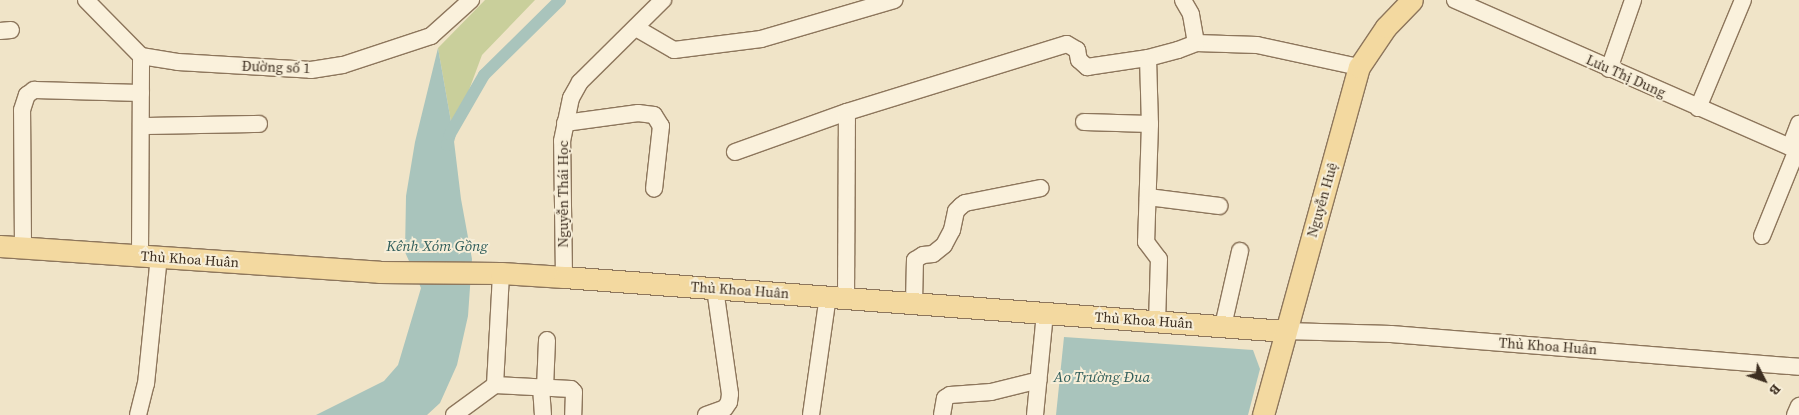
<!DOCTYPE html>
<meta charset="utf-8">
<style>
body{margin:0}
#map{position:relative;width:1799px;height:415px;overflow:hidden;background:#f0e4c8;font-family:"Source Serif 4",serif}
div>[style]{position:absolute}
.green>*{inset:0;background:#c9cf9b}
.water>*{inset:0;background:#a9c4bc}
.canal>*{height:12px;margin:-6px;padding:0 6px;transform-origin:6px;border-radius:6px;background:#a9c4bc}
.roads{filter:drop-shadow(1px 0 #8d765c) drop-shadow(-1px 0 #8d765c) drop-shadow(0 1px #8d765c) drop-shadow(0 -1px #8d765c)}
.minor>*{height:16px;margin:-8px;padding:0 8px;transform-origin:8px;border-radius:8px;background:#faf1dc}
.major>*{height:21px;margin:-10.5px;padding:0 10.5px;transform-origin:10.5px;border-radius:10.5px;background:#f3d9a0}
span{translate:-50% -50%;white-space:nowrap;text-align:center;line-height:1.15;-webkit-text-stroke:4px #f7eed8;paint-order:stroke}
.street-label{font-size:14px;color:#3d2e20}
.water-label{font-size:15px;color:#2f5d5a;font-style:italic}
.north{position:absolute;left:1739px;top:355px;width:50px;height:50px;-webkit-text-stroke:4px #f7eed8;paint-order:stroke;rotate:131deg;font-size:14px;font-weight:700;line-height:20px;text-align:center;color:#3d2e20}
.north::after{content:'';display:block;margin:auto;width:18px;height:22px;background:#3d2e20;clip-path:polygon(50% 0,100% 100%,50% 72%,0 100%)}
</style>
<div id="map">
<div class="green">
<i style="clip-path:polygon(485px 0,535px 0,482px 55px,453px 133px,438px 48px)"></i>
</div>
<div class="water">
<i style="clip-path:polygon(438px 48px,453px 133px,461px 199px,472px 259px,468px 316px,457px 365px,440px 403px,427px 415px,316px 415px,384px 381px,398px 365px,421px 288px,405px 252px,406px 196px,415px 142px)"></i>
<i style="clip-path:polygon(1064px 337px,1253px 350px,1260px 369px,1248px 415px,1056px 415px)"></i>
</div>
<div class="canal">
<i style="left:447px;top:145px;width:11px;rotate:-75deg"></i>
<i style="left:450px;top:134px;width:68px;rotate:-60deg"></i>
<i style="left:484px;top:75px;width:107px;rotate:-44.6deg"></i>
</div>
<div class="roads">
<div class="minor">
<i style="left:86px;top:0;width:78px;rotate:45.5deg"></i>
<i style="left:141px;top:56px;width:37px;rotate:9deg"></i>
<i style="left:178px;top:62px;width:133px;rotate:3.4deg"></i>
<i style="left:311px;top:70px;width:32px;rotate:-9deg"></i>
<i style="left:343px;top:65px;width:93px;rotate:-18.2deg"></i>
<i style="left:431px;top:36px;width:54px;rotate:-42deg"></i>
<i style="left:1455px;top:0;width:376px;rotate:23.7deg"></i>
<i style="left:636px;top:28px;width:44px;rotate:30.1deg"></i>
<i style="left:674px;top:50px;width:88px;rotate:-7.2deg"></i>
<i style="left:761px;top:39px;width:139px;rotate:-16.3deg"></i>
<i style="left:0;top:31px;width:11px;rotate:-5deg"></i>
<i style="left:1196px;top:43px;width:61px;rotate:1.9deg"></i>
<i style="left:1257px;top:45px;width:104px;rotate:12.2deg"></i>
<i style="left:1148px;top:58px;width:66px;rotate:88.3deg"></i>
<i style="left:1150px;top:124px;width:118px;rotate:91.9deg"></i>
<i style="left:1146px;top:242px;width:21px;rotate:53deg"></i>
<i style="left:1159px;top:259px;width:63px;rotate:91.8deg"></i>
<i style="left:1609px;top:69px;width:73px;rotate:-70.8deg"></i>
<i style="left:1698px;top:108px;width:117px;rotate:-67.4deg"></i>
<i style="left:1084px;top:122px;width:66px;rotate:1.7deg"></i>
<i style="left:565px;top:123px;width:74px;rotate:-7.8deg"></i>
<i style="left:638px;top:113px;width:16px;rotate:7deg"></i>
<i style="left:654px;top:115px;width:13px;rotate:58deg"></i>
<i style="left:661px;top:126px;width:63px;rotate:96.3deg"></i>
<i style="left:141px;top:126px;width:118px;rotate:-1deg"></i>
<i style="left:1790px;top:147px;width:25px;rotate:-69deg"></i>
<i style="left:735px;top:152px;width:119px;rotate:-19.7deg"></i>
<i style="left:847px;top:112px;width:230px;rotate:-17.2deg"></i>
<i style="left:1067px;top:44px;width:12px;rotate:31deg"></i>
<i style="left:1077px;top:50px;width:10px;rotate:79deg"></i>
<i style="left:1079px;top:60px;width:11px;rotate:41deg"></i>
<i style="left:1087px;top:67px;width:62px;rotate:-8.4deg"></i>
<i style="left:1148px;top:58px;width:31px;rotate:-15deg"></i>
<i style="left:1178px;top:50px;width:19px;rotate:-21deg"></i>
<i style="left:1196px;top:43px;width:29px;rotate:-100deg"></i>
<i style="left:1191px;top:14px;width:16px;rotate:-120deg"></i>
<i style="left:1148px;top:197px;width:72px;rotate:7.2deg"></i>
<i style="left:1762px;top:236px;width:93px;rotate:-67.9deg"></i>
<i style="left:23px;top:247px;width:137px;rotate:-90.4deg"></i>
<i style="left:22px;top:110px;width:16px;rotate:-72deg"></i>
<i style="left:27px;top:95px;width:9px;rotate:-36deg"></i>
<i style="left:34px;top:90px;width:107px;rotate:1.6deg"></i>
<i style="left:140px;top:256px;width:200px;rotate:-89.7deg"></i>
<i style="left:564px;top:277px;width:136px;rotate:-90.8deg"></i>
<i style="left:562px;top:141px;width:44px;rotate:-78.2deg"></i>
<i style="left:571px;top:98px;width:18px;rotate:-61deg"></i>
<i style="left:580px;top:82px;width:117px;rotate:-44.7deg"></i>
<i style="left:846px;top:298px;width:186px;rotate:-89.7deg"></i>
<i style="left:914px;top:303px;width:43px;rotate:-88.7deg"></i>
<i style="left:915px;top:260px;width:9px;rotate:-32deg"></i>
<i style="left:923px;top:255px;width:10px;rotate:-6deg"></i>
<i style="left:933px;top:254px;width:14px;rotate:-39deg"></i>
<i style="left:944px;top:245px;width:17px;rotate:-62deg"></i>
<i style="left:952px;top:230px;width:19px;rotate:-78deg"></i>
<i style="left:956px;top:211px;width:7px;rotate:-45deg"></i>
<i style="left:961px;top:206px;width:5px;rotate:-37deg"></i>
<i style="left:965px;top:203px;width:77px;rotate:-11.2deg"></i>
<i style="left:1223px;top:326px;width:77px;rotate:-77.2deg"></i>
<i style="left:1285px;top:331px;width:106px;rotate:1.6deg"></i>
<i style="left:1391px;top:334px;width:409px;rotate:4.6deg"></i>
<i style="left:495px;top:385px;width:112px;rotate:-86.9deg"></i>
<i style="left:541px;top:387px;width:28px;rotate:86deg"></i>
<i style="left:545px;top:388px;width:48px;rotate:-87.6deg"></i>
<i style="left:138px;top:415px;width:32px;rotate:-76deg"></i>
<i style="left:146px;top:384px;width:128px;rotate:-84.2deg"></i>
<i style="left:454px;top:415px;width:51px;rotate:-36.2deg"></i>
<i style="left:495px;top:385px;width:76px;rotate:3deg"></i>
<i style="left:571px;top:389px;width:4px;rotate:45deg"></i>
<i style="left:574px;top:392px;width:23px;rotate:92deg"></i>
<i style="left:706px;top:415px;width:20px;rotate:-20deg"></i>
<i style="left:725px;top:408px;width:7px;rotate:-56deg"></i>
<i style="left:729px;top:402px;width:8px;rotate:-83deg"></i>
<i style="left:730px;top:394px;width:107px;rotate:-98.1deg"></i>
<i style="left:811px;top:415px;width:120px;rotate:-81.9deg"></i>
<i style="left:942px;top:415px;width:17px;rotate:-80deg"></i>
<i style="left:945px;top:398px;width:6px;rotate:-31deg"></i>
<i style="left:950px;top:395px;width:41px;rotate:-4.2deg"></i>
<i style="left:991px;top:392px;width:49px;rotate:-14deg"></i>
<i style="left:1035px;top:415px;width:102px;rotate:-84.4deg"></i>
<i style="left:1795px;top:415px;width:10px;rotate:-66deg"></i>
</div>
<div class="major">
<i style="left:0;top:246px;width:380px;rotate:3.9deg"></i>
<i style="left:379px;top:272px;width:122px;rotate:0.5deg"></i>
<i style="left:501px;top:273px;width:63px;rotate:3.6deg"></i>
<i style="left:564px;top:277px;width:723px;rotate:4.28deg"></i>
<i style="left:1263px;top:415px;width:361px;rotate:-74.6deg"></i>
<i style="left:1359px;top:67px;width:48px;rotate:-56deg"></i>
<i style="left:1386px;top:27px;width:37px;rotate:-46deg"></i>
</div>
</div>
<div class="street-label">
<span style="left:276px;top:67px;rotate:2deg">Đường số 1</span>
<span style="left:1626px;top:76px;rotate:24deg">Lưu Thị Dung</span>
<span style="left:563px;top:194px;rotate:-90deg">Nguyễn Thái Học</span>
<span style="left:1322px;top:200px;rotate:-74deg">Nguyễn Huệ</span>
<span style="left:190px;top:259px;rotate:4deg">Thủ Khoa Huân</span>
<span style="left:740px;top:290px;rotate:4deg">Thủ Khoa Huân</span>
<span style="left:1144px;top:320px;rotate:4deg">Thủ Khoa Huân</span>
<span style="left:1548px;top:346px;rotate:4deg">Thủ Khoa Huân</span>
</div>
<div class="water-label">
<span style="left:437px;top:246px">Kênh Xóm Gồng</span>
<span style="left:1102px;top:377px">Ao Trường Đua</span>
</div>
<div class="north">B</div>
</div>
